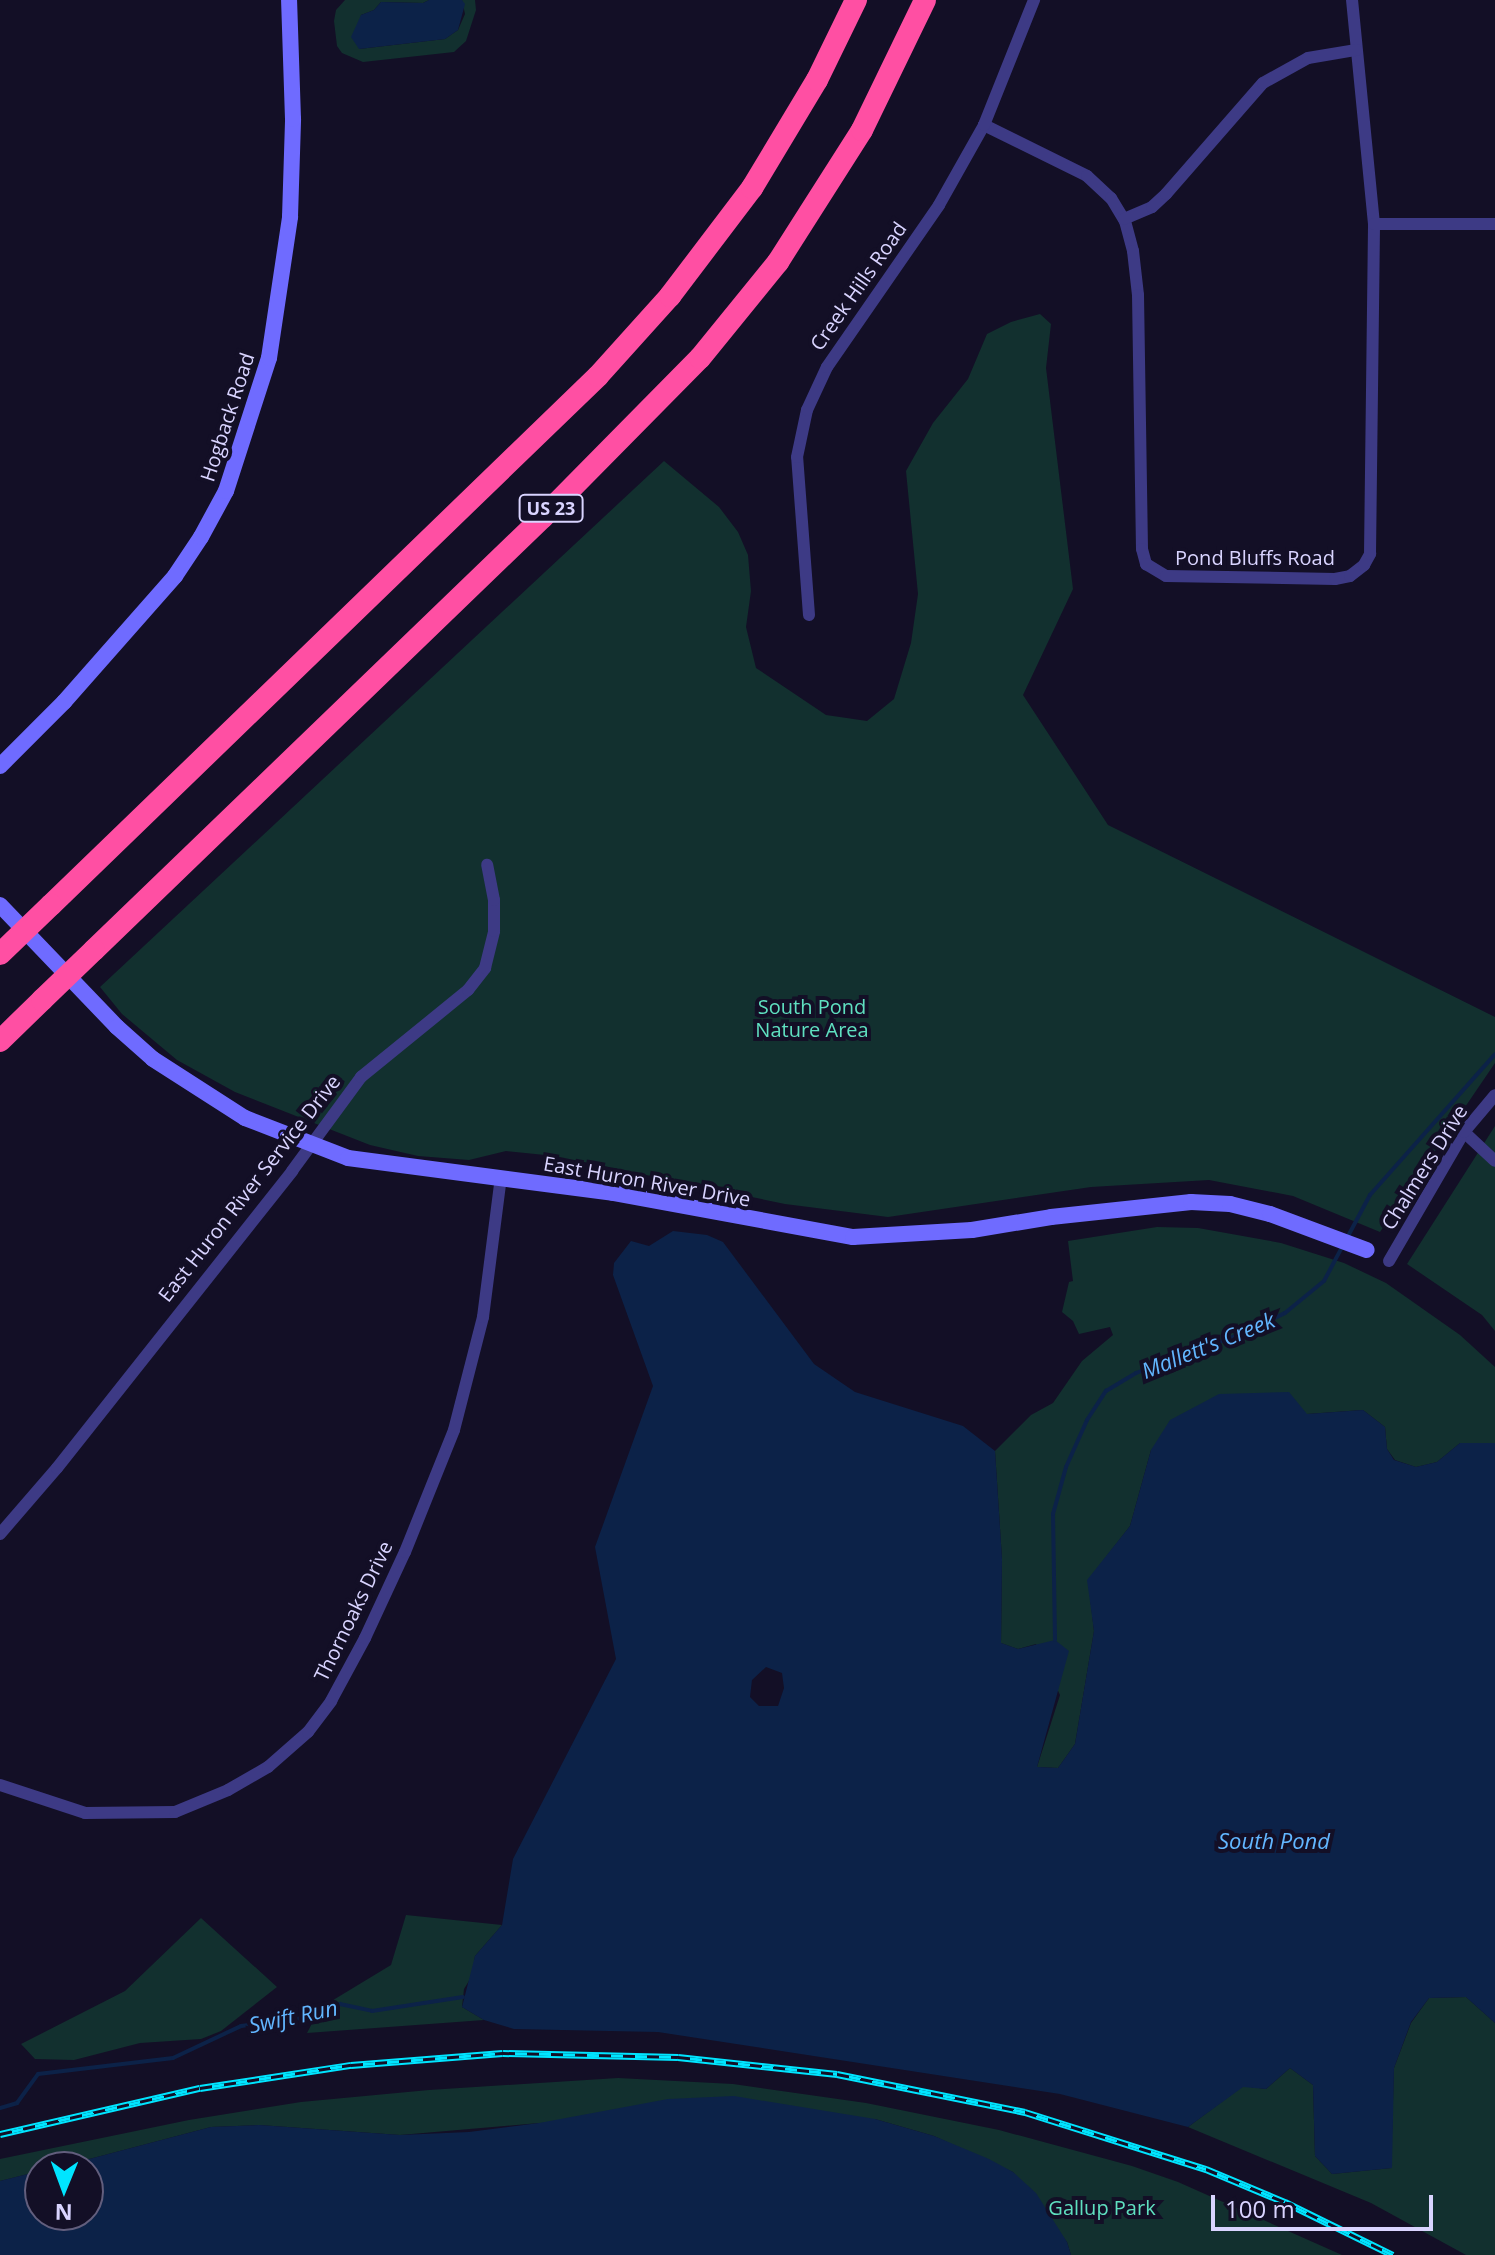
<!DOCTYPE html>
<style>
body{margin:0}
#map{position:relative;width:1495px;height:2255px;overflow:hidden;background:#130f26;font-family:"Open Sans",sans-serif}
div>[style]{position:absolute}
.green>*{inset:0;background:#12302f}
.water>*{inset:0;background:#0c2248}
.stream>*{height:4px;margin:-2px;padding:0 2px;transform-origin:2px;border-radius:2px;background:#0c2248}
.minor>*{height:12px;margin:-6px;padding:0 6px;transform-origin:6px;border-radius:6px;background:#3d3a85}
.secondary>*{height:16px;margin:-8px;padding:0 8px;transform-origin:8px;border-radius:8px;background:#6f6bff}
.motorway>*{height:22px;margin:-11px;padding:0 11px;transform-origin:11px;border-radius:11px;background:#ff4fa3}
.rail>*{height:7px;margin-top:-3.5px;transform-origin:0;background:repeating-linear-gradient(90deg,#130f26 0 12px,#00e5ff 0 24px);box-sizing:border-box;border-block:2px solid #00e5ff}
.motorway-bridge>*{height:22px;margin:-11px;padding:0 11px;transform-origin:11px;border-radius:11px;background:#ff4fa3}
span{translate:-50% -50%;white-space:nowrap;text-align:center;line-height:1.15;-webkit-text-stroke:8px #130f26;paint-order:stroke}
.shield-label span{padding:2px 6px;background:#130f26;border:2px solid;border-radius:6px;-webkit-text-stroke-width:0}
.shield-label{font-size:18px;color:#d9d4ff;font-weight:700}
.street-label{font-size:20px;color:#d9d4ff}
.park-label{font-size:20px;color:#5fe0c0}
.water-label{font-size:22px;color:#62b6ff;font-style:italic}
.north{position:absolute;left:24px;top:2151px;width:80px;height:80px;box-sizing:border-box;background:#130f26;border:2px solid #625e7d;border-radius:50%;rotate:181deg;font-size:22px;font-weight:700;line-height:32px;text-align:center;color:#d9d4ff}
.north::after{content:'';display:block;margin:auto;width:28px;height:36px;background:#00e5ff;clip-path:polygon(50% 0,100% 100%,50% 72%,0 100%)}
.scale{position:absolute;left:1211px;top:2195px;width:222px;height:36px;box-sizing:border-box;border:4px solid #d9d4ff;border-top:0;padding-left:10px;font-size:24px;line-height:28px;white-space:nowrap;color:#d9d4ff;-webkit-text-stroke:6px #130f26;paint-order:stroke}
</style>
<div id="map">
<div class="green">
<i style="clip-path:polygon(345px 0,429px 0,423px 3px,381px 2px,374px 10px,361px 15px,359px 49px,445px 39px,458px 30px,465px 14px,462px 0,475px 0,476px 10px,466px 41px,454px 52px,363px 62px,342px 53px,337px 46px,334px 21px,336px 10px)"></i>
<i style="clip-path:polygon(1040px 314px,1051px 324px,1046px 368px,1073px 589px,1023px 695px,1108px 825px,1495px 1017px,1495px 1063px,1380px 1232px,1293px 1196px,1209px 1180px,1091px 1187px,888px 1217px,785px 1204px,555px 1156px,506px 1151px,469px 1160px,418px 1156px,370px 1145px,235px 1092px,177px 1060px,122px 1014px,100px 987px,664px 461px,719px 507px,738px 532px,748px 555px,751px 591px,746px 627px,756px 668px,826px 715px,867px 721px,894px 699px,911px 643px,918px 594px,906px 471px,933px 423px,968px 379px,987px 334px,1011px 322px)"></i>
<i style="clip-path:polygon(1495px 1126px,1495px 1331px,1482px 1315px,1407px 1264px)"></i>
<i style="clip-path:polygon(1157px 1227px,1198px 1228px,1281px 1243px,1344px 1263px,1386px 1283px,1460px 1335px,1495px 1367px,1495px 1443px,1460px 1443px,1437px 1462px,1416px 1467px,1395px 1460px,1387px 1449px,1385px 1427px,1363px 1410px,1307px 1414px,1151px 1450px,1130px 1526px,1088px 1580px,1094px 1631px,1075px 1744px,1058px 1768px,1037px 1767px,1060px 1695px,1036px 1644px,1018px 1649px,1001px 1643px,1002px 1559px,995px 1451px,1031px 1415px,1053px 1403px,1082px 1361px,1113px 1335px,1110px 1327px,1079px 1334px,1073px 1321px,1062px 1312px,1069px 1282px,1073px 1281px,1068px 1241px)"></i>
<i style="clip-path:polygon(406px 1915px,502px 1925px,475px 1956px,472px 1976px,464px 1989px,462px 2007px,484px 2020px,307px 2033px,320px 2008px,391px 1965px)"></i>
<i style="clip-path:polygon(201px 1918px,277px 1987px,221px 2031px,201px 2039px,140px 2043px,74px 2060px,35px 2059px,21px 2044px,125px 1991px)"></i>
<i style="clip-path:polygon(1466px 1997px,1495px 2023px,1495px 2255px,1466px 2255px,1371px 2203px,1188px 2127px,1243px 2086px,1266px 2089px,1290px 2068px,1313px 2085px,1315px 2156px,1332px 2174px,1391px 2168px,1394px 2068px,1411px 2023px,1429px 1998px)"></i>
<i style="clip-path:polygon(618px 2078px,733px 2084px,866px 2103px,999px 2130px,1132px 2166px,1178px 2182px,1342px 2255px,1071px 2255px,1067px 2242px,1013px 2172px,934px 2136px,875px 2119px,539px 2123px,400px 2135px,259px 2125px,211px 2127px,59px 2167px,40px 2167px,40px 2171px,0 2181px,0 2159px,189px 2120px,301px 2102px,429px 2090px)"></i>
</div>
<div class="water">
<i style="clip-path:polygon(429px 0,462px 0,465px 4px,458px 30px,445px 39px,359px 49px,351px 37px,361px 15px,374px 10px,381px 2px,423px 3px)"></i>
<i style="clip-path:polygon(evenodd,673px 1231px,707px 1235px,723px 1242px,814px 1364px,855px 1392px,963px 1426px,995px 1451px,1002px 1559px,1001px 1643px,1018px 1649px,1055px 1640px,1069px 1651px,1037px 1767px,1058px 1768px,1075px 1744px,1094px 1631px,1087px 1580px,1130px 1526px,1151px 1450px,1170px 1420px,1219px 1394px,1289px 1392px,1307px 1414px,1363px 1410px,1385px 1427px,1387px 1449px,1394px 1460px,1416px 1467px,1437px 1462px,1460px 1443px,1495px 1443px,1495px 2023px,1466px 1997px,1429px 1998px,1411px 2022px,1394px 2068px,1392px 2168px,1332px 2174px,1315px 2156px,1313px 2085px,1290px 2068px,1266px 2089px,1243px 2087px,1188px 2127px,1060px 2094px,658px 2032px,514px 2029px,484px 2020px,462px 2007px,475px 1956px,502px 1925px,513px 1859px,616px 1659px,595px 1547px,653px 1386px,613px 1275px,614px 1263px,631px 1241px,649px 1246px,673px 1231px,766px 1667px,782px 1673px,784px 1688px,778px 1706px,759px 1706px,750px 1697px,752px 1680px,766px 1667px)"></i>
<i style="clip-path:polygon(734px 2096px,875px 2119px,934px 2136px,989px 2159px,1013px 2172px,1036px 2193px,1067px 2242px,1071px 2255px,0 2255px,0 2181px,40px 2171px,40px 2215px,88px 2215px,88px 2167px,59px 2167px,211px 2127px,259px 2125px,400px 2135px,469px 2132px,539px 2123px,668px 2099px)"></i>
</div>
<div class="stream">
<i style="left:1347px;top:1238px;width:49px;rotate:-61.9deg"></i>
<i style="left:1370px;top:1195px;width:188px;rotate:-48.4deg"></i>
<i style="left:1055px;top:1640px;width:126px;rotate:-90.9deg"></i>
<i style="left:1053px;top:1514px;width:49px;rotate:-74.5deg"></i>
<i style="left:1066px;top:1467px;width:51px;rotate:-65.9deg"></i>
<i style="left:1087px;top:1420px;width:35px;rotate:-57deg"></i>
<i style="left:1106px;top:1391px;width:35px;rotate:-31deg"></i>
<i style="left:1136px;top:1373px;width:117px;rotate:-20.4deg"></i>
<i style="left:1246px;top:1332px;width:43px;rotate:-26deg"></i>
<i style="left:1285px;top:1313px;width:50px;rotate:-39.4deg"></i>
<i style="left:1324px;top:1281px;width:40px;rotate:-62deg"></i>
<i style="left:0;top:2108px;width:18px;rotate:-16deg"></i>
<i style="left:17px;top:2103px;width:36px;rotate:-54deg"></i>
<i style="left:38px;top:2074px;width:136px;rotate:-6.8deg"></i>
<i style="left:173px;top:2058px;width:75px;rotate:-25.2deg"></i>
<i style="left:241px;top:2026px;width:76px;rotate:-7.6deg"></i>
<i style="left:316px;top:2016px;width:27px;rotate:-27deg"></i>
<i style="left:340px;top:2004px;width:33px;rotate:12deg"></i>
<i style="left:372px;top:2011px;width:92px;rotate:-8.7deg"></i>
</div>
<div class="minor">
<i style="left:984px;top:125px;width:115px;rotate:26.3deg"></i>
<i style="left:1087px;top:176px;width:33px;rotate:43deg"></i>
<i style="left:1111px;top:198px;width:27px;rotate:59deg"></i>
<i style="left:1125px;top:221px;width:31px;rotate:75deg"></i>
<i style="left:1133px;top:251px;width:44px;rotate:83.5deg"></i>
<i style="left:1138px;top:295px;width:254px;rotate:89.1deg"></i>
<i style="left:1142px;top:549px;width:16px;rotate:75deg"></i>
<i style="left:1146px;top:564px;width:23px;rotate:31deg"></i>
<i style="left:1166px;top:576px;width:169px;rotate:1deg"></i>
<i style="left:1335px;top:579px;width:15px;rotate:-11deg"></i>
<i style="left:1350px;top:576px;width:18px;rotate:-38deg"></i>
<i style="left:1364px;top:565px;width:13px;rotate:-61deg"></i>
<i style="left:1370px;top:554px;width:330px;rotate:-89.3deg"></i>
<i style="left:1374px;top:224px;width:225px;rotate:-95.6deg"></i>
<i style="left:1124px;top:219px;width:30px;rotate:-23deg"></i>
<i style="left:1152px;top:207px;width:19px;rotate:-43deg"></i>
<i style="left:1166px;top:194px;width:147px;rotate:-48.9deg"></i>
<i style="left:1263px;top:83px;width:51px;rotate:-29.1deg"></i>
<i style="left:1308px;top:58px;width:49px;rotate:-9.5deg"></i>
<i style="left:1374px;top:224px;width:121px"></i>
<i style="left:809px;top:615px;width:158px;rotate:-94.3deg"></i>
<i style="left:797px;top:457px;width:48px;rotate:-78deg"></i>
<i style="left:807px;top:410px;width:47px;rotate:-65.1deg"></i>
<i style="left:827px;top:367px;width:197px;rotate:-55.3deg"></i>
<i style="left:939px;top:205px;width:92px;rotate:-60.6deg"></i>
<i style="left:984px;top:125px;width:135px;rotate:-68.2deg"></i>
<i style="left:1464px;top:1132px;width:42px;rotate:43.1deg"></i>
<i style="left:1389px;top:1261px;width:149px;rotate:-59.8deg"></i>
<i style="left:1464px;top:1132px;width:48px;rotate:-50deg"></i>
<i style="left:0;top:1534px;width:87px;rotate:-49.2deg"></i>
<i style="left:57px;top:1468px;width:379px;rotate:-51.6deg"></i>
<i style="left:292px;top:1171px;width:117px;rotate:-53.7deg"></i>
<i style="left:361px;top:1077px;width:138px;rotate:-39.1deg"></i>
<i style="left:468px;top:990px;width:28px;rotate:-52deg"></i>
<i style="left:485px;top:968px;width:38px;rotate:-76deg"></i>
<i style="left:494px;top:931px;width:31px;rotate:-90deg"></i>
<i style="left:494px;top:900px;width:36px;rotate:-101deg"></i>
<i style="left:0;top:1785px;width:89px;rotate:18.2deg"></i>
<i style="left:85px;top:1813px;width:90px;rotate:-0.6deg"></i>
<i style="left:175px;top:1812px;width:57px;rotate:-22.5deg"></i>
<i style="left:228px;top:1790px;width:46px;rotate:-29.9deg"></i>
<i style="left:268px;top:1767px;width:53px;rotate:-41.2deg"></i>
<i style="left:308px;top:1732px;width:39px;rotate:-53deg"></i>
<i style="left:331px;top:1701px;width:72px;rotate:-61.6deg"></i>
<i style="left:365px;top:1638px;width:95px;rotate:-65.1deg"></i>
<i style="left:405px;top:1552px;width:131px;rotate:-68.1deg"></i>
<i style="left:454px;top:1430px;width:117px;rotate:-75.6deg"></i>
<i style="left:483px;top:1317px;width:141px;rotate:-82.7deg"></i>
</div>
<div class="secondary">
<i style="left:0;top:766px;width:91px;rotate:-45deg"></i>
<i style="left:64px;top:702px;width:168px;rotate:-48.6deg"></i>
<i style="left:175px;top:576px;width:47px;rotate:-56.3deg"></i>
<i style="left:201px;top:537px;width:52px;rotate:-61.5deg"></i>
<i style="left:226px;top:491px;width:140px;rotate:-72.1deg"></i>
<i style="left:269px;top:358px;width:143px;rotate:-81.5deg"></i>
<i style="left:290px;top:217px;width:98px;rotate:-88.2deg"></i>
<i style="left:293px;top:119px;width:119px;rotate:-91.9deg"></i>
<i style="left:0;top:905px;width:169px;rotate:46.2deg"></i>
<i style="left:117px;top:1027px;width:48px;rotate:41.6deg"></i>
<i style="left:153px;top:1059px;width:109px;rotate:32.7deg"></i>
<i style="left:245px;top:1118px;width:110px;rotate:21.2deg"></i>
<i style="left:348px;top:1158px;width:267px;rotate:7.5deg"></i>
<i style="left:613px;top:1193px;width:244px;rotate:10.4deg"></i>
<i style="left:853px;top:1237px;width:119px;rotate:-3.4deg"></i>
<i style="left:972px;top:1230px;width:80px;rotate:-9.3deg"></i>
<i style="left:1051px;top:1217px;width:141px;rotate:-6.1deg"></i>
<i style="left:1191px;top:1202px;width:39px;rotate:3deg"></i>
<i style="left:1230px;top:1204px;width:41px;rotate:14deg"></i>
<i style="left:1270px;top:1214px;width:103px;rotate:20.4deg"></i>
</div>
<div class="motorway">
<i style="left:51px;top:905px;width:761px;rotate:-44.04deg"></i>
<i style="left:598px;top:376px;width:108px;rotate:-48deg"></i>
<i style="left:670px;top:296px;width:136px;rotate:-52.8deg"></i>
<i style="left:752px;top:188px;width:126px;rotate:-59deg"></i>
<i style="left:817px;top:80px;width:89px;rotate:-64deg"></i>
<i style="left:94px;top:950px;width:624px;rotate:-43.96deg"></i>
<i style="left:543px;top:517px;width:223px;rotate:-45.4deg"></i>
<i style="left:700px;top:358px;width:124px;rotate:-50.9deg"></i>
<i style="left:778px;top:262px;width:156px;rotate:-57.5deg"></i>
<i style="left:862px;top:130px;width:144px;rotate:-64.1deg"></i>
<i style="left:0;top:1041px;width:59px;rotate:-44.3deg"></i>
</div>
<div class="rail">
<i style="left:0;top:2134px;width:205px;rotate:-13deg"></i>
<i style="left:200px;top:2088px;width:153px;rotate:-8.7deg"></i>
<i style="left:351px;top:2065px;width:152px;rotate:-4.5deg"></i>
<i style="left:503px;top:2053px;width:175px;rotate:1.3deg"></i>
<i style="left:678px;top:2057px;width:160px;rotate:6.1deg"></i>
<i style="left:837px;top:2074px;width:192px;rotate:11.4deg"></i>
<i style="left:1025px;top:2112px;width:190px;rotate:17.5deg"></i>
<i style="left:1206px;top:2169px;width:86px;rotate:22.7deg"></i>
<i style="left:1285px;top:2202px;width:120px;rotate:26.1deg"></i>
</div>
<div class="motorway-bridge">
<i style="left:0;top:954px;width:71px;rotate:-43.9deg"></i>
<i style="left:42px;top:1000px;width:72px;rotate:-43.9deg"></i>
</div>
<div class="shield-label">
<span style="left:551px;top:508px">US 23</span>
</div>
<div class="street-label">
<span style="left:858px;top:286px;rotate:-55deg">Creek Hills Road</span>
<span style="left:227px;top:417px;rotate:-72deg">Hogback Road</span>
<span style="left:1255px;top:557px">Pond Bluffs Road</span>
<span style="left:1424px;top:1167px;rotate:-58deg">Chalmers Drive</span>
<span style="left:647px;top:1181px;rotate:10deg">East Huron River Drive</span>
<span style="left:249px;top:1188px;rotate:-52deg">East Huron River Service Drive</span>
<span style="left:353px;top:1611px;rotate:-64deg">Thornoaks Drive</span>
</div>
<div class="park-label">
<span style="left:812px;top:1018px">South Pond<br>Nature Area</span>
<span style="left:1102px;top:2207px">Gallup Park</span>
</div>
<div class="water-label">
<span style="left:1208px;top:1345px;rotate:-22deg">Mallett's Creek</span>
<span style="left:1274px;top:1841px">South Pond</span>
<span style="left:293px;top:2016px;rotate:-12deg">Swift Run</span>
</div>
<div class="north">N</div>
<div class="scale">100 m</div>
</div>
